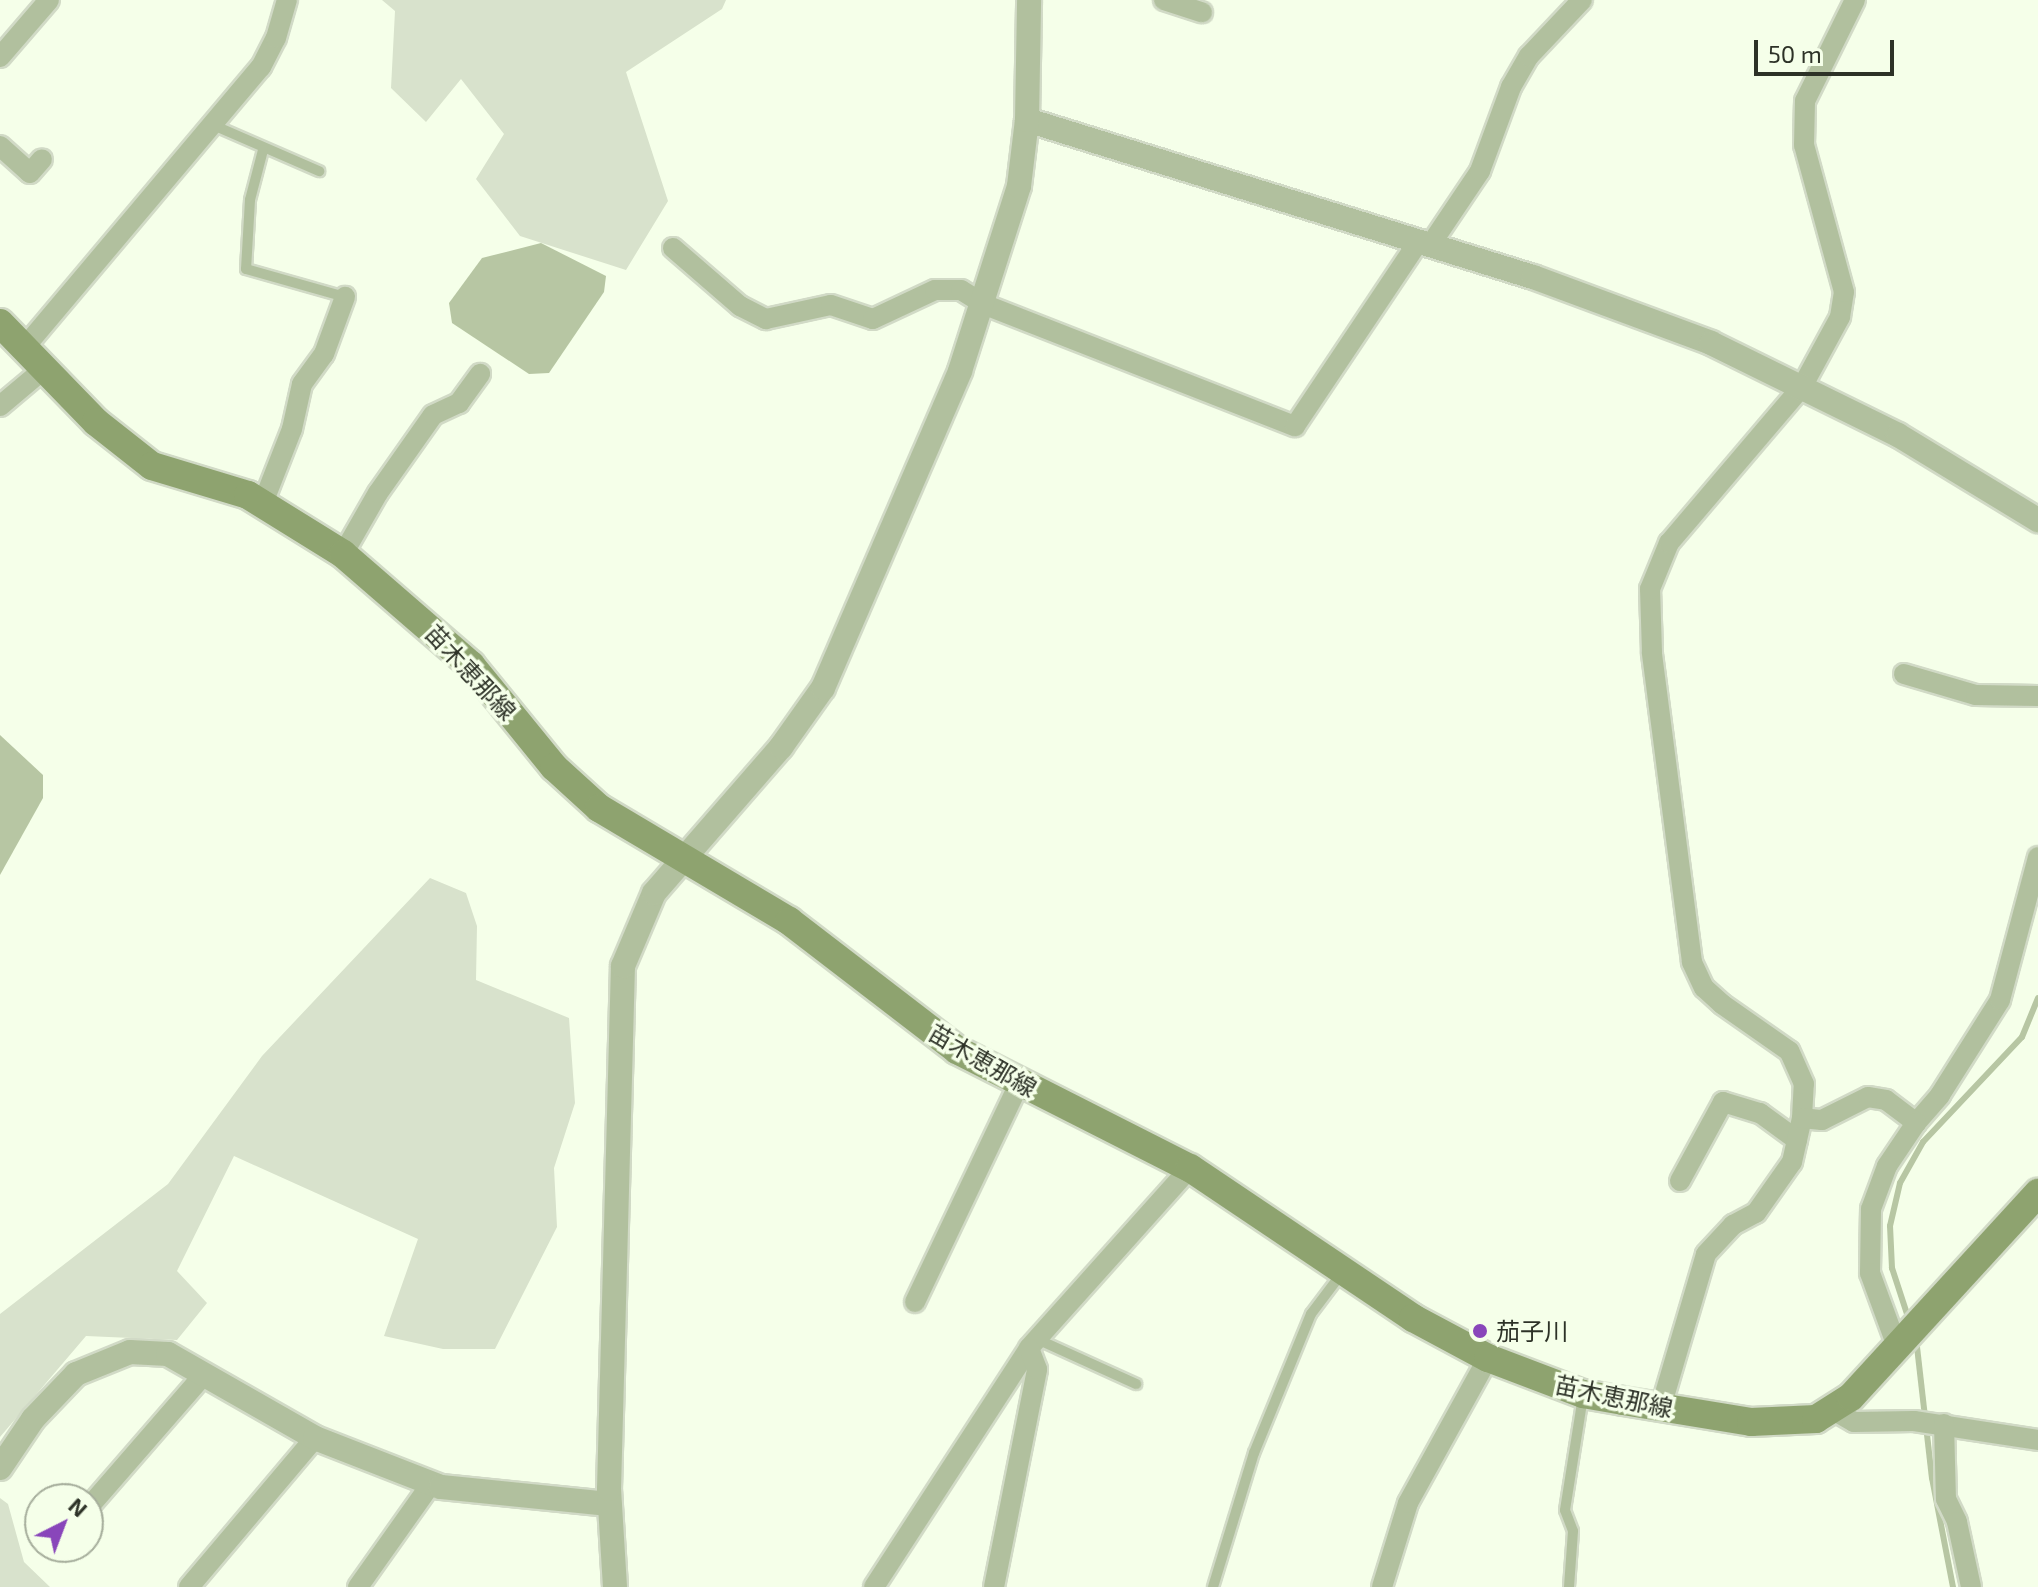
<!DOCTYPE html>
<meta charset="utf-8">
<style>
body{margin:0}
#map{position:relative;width:2038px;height:1587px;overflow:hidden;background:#f5ffe9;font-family:"Exo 2","Noto Sans JP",sans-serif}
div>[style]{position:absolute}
.green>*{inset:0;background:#d8e2cc}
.water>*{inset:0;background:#b7c6a3}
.stream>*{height:6px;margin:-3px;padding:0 3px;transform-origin:3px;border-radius:3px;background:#b7c6a3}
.roads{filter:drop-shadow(2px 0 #d1dac6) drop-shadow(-2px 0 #d1dac6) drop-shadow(0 2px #d1dac6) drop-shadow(0 -2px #d1dac6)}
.service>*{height:10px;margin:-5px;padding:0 5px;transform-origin:5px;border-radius:5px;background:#b1c09e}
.minor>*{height:20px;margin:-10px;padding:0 10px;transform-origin:10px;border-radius:10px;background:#b1c09e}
.tertiary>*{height:24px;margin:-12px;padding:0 12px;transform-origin:12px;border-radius:12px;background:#b1c09e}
.secondary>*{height:28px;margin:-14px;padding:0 14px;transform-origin:14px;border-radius:14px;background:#8ea36f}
.dots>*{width:22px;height:22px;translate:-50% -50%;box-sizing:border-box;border:4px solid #f5ffe9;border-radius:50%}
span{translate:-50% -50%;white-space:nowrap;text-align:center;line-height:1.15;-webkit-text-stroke:7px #f5ffe9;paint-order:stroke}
.street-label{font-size:24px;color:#2d3227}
.poi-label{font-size:24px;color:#2d3227}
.left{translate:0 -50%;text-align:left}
.north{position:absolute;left:24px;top:1483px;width:80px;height:80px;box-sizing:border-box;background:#f5ffe9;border:2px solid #a5ad9b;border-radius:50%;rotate:42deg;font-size:22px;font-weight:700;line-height:32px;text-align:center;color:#2d3227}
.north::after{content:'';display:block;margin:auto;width:28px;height:36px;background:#8946ba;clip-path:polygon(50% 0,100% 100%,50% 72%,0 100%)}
.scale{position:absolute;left:1754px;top:40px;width:140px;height:36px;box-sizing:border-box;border:4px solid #2d3227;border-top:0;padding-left:10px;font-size:24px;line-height:28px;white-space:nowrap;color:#2d3227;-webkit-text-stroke:6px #f5ffe9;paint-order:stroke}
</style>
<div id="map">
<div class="green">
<i style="clip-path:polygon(382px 0,726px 0,722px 9px,626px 72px,668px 201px,626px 270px,520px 236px,476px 179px,504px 134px,461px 79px,426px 122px,391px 88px,395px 11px)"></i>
<i style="clip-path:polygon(430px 878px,466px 893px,477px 926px,476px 980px,569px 1018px,575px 1103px,554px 1168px,557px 1227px,495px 1349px,443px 1349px,384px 1336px,418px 1239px,234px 1156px,177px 1271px,207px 1303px,177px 1340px,86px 1336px,0 1437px,0 1314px,168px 1184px,262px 1056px)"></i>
<i style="clip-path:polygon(0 1498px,8px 1504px,24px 1562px,50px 1587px,0 1587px)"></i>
</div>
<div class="water">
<i style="clip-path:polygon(541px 243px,606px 276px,604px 292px,549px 373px,529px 374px,452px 323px,449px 303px,482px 258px)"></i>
<i style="clip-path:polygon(0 735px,43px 775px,43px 798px,0 875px)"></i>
</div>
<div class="stream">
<i style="left:1909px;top:1320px;width:55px;rotate:-108.1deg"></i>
<i style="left:1892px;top:1268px;width:42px;rotate:-92.7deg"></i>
<i style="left:1890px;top:1226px;width:44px;rotate:-76.9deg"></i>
<i style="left:1900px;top:1183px;width:47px;rotate:-60.7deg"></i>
<i style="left:1923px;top:1142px;width:144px;rotate:-46.7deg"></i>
<i style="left:2022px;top:1037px;width:42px;rotate:-67.7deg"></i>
<i style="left:1916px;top:1338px;width:141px;rotate:83.5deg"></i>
<i style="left:1932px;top:1478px;width:111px;rotate:79.1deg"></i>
</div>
<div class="roads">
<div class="service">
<i style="left:213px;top:125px;width:116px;rotate:23.5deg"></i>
<i style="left:263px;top:150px;width:52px;rotate:104.6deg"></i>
<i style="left:250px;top:200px;width:69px;rotate:93.3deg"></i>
<i style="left:246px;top:269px;width:103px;rotate:15.8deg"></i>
<i style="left:1037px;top:1339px;width:109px;rotate:24.4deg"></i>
<i style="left:1213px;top:1587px;width:140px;rotate:-73deg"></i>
<i style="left:1254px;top:1453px;width:150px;rotate:-67.7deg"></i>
<i style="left:1311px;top:1314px;width:51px;rotate:-52.9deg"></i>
<i style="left:1569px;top:1587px;width:56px;rotate:-85.9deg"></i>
<i style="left:1573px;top:1531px;width:22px;rotate:-111deg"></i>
<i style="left:1565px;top:1510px;width:115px;rotate:-81deg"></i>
</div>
<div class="minor">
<i style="left:1164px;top:0;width:40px;rotate:18deg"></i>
<i style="left:0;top:57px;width:75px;rotate:-49.3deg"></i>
<i style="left:0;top:146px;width:40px;rotate:42deg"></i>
<i style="left:30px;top:173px;width:18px;rotate:-49deg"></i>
<i style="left:1431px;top:244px;width:88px;rotate:-56.1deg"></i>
<i style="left:1480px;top:171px;width:90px;rotate:-69.7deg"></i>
<i style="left:1511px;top:87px;width:36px;rotate:-60deg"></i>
<i style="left:1529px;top:56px;width:77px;rotate:-46.6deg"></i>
<i style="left:673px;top:248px;width:89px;rotate:40.9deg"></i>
<i style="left:740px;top:306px;width:29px;rotate:27deg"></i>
<i style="left:766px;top:319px;width:66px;rotate:-12.2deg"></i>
<i style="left:831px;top:305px;width:44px;rotate:18.4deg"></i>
<i style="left:873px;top:319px;width:68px;rotate:-25.1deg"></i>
<i style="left:935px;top:290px;width:26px"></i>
<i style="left:961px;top:290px;width:26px;rotate:32deg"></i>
<i style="left:983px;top:304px;width:335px;rotate:21.4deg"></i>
<i style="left:1295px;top:426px;width:223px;rotate:-56.2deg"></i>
<i style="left:24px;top:348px;width:368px;rotate:-49.9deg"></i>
<i style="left:261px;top:67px;width:33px;rotate:-63deg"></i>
<i style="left:276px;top:38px;width:40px;rotate:-74deg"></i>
<i style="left:0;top:406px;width:57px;rotate:-40.1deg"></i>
<i style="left:263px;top:503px;width:79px;rotate:-68.6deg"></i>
<i style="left:292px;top:429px;width:46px;rotate:-77.5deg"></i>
<i style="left:302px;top:384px;width:37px;rotate:-54deg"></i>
<i style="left:324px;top:354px;width:61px;rotate:-69.8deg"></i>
<i style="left:343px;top:554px;width:70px;rotate:-60.2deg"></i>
<i style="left:378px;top:493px;width:95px;rotate:-54.8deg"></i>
<i style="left:433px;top:415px;width:29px;rotate:-25deg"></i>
<i style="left:459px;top:403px;width:36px;rotate:-54deg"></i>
<i style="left:1904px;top:674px;width:75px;rotate:16.3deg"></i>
<i style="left:1976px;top:695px;width:62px;rotate:0.9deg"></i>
<i style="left:1802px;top:1118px;width:34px;rotate:-87deg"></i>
<i style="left:1804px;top:1084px;width:36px;rotate:-114deg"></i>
<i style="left:1789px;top:1051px;width:82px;rotate:-145deg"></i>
<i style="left:1722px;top:1004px;width:24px;rotate:-138deg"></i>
<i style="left:1704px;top:988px;width:29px;rotate:-115deg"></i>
<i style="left:1692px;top:962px;width:313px;rotate:-97.4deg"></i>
<i style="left:1652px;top:652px;width:63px;rotate:-91.8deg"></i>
<i style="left:1650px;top:589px;width:50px;rotate:-67.6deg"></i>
<i style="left:1669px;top:543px;width:205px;rotate:-49.6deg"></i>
<i style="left:1802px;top:387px;width:80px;rotate:-61.5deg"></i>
<i style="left:1840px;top:317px;width:25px;rotate:-81deg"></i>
<i style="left:1844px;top:292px;width:152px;rotate:-105.2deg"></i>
<i style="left:1804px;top:145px;width:44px;rotate:-88.7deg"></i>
<i style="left:1805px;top:101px;width:113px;rotate:-63.7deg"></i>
<i style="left:1916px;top:1123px;width:37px;rotate:-49deg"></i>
<i style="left:1940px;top:1095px;width:112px;rotate:-57.7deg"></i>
<i style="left:2000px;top:1000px;width:148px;rotate:-75.1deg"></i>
<i style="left:1680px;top:1181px;width:90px;rotate:-61.4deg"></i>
<i style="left:1723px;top:1102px;width:39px;rotate:17deg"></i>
<i style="left:1760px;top:1113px;width:46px;rotate:36.1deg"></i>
<i style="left:915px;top:1302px;width:244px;rotate:-64.5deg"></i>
<i style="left:1661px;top:1407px;width:159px;rotate:-73.6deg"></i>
<i style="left:1706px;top:1254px;width:40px;rotate:-47deg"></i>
<i style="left:1733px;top:1225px;width:26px;rotate:-28deg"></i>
<i style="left:1756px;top:1213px;width:62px;rotate:-54.8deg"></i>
<i style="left:1792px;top:1162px;width:45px;rotate:-77.2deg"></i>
<i style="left:1802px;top:1118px;width:20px;rotate:6deg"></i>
<i style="left:1822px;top:1120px;width:51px;rotate:-26.6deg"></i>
<i style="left:1868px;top:1097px;width:18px;rotate:9deg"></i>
<i style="left:1886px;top:1100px;width:38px;rotate:37deg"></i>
<i style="left:1916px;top:1123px;width:52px;rotate:124deg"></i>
<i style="left:1887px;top:1166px;width:46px;rotate:110.4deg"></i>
<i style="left:1871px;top:1209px;width:64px;rotate:90.9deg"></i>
<i style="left:1870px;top:1273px;width:81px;rotate:69.8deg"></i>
<i style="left:1835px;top:1411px;width:22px;rotate:30deg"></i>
<i style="left:1854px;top:1422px;width:60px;rotate:-1deg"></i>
<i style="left:1914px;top:1421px;width:125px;rotate:8.7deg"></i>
<i style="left:1944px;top:1424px;width:75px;rotate:88.5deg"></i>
<i style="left:1946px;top:1499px;width:25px;rotate:64deg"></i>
<i style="left:1957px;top:1522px;width:66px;rotate:77.8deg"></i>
<i style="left:88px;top:1508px;width:174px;rotate:-49deg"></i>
<i style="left:189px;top:1587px;width:195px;rotate:-49.8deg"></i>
<i style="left:358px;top:1587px;width:126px;rotate:-54.7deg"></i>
<i style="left:874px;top:1587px;width:285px;rotate:-57deg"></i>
<i style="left:1029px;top:1348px;width:241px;rotate:-48.2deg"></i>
<i style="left:994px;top:1587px;width:222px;rotate:-78.8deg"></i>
<i style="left:1037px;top:1369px;width:22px;rotate:-111deg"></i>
<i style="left:1382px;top:1587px;width:88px;rotate:-72.8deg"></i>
<i style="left:1408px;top:1503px;width:166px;rotate:-61.1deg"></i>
</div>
<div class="tertiary">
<i style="left:1027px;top:120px;width:530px;rotate:17.24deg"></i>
<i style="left:1533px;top:277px;width:190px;rotate:20.3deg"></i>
<i style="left:1711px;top:343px;width:208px;rotate:26.2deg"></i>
<i style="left:1898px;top:435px;width:164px;rotate:31.3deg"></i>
<i style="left:0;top:1468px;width:59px;rotate:-56deg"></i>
<i style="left:33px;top:1419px;width:62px;rotate:-46.3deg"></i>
<i style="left:76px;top:1374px;width:58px;rotate:-22.2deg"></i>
<i style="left:130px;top:1352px;width:38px;rotate:3deg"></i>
<i style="left:168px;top:1354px;width:169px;rotate:29.7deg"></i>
<i style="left:315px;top:1438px;width:135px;rotate:21.3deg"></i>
<i style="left:441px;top:1487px;width:169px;rotate:5.8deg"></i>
<i style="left:615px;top:1587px;width:98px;rotate:-93.5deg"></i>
<i style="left:609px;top:1489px;width:523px;rotate:-88.47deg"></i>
<i style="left:623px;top:966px;width:79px;rotate:-67deg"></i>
<i style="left:654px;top:893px;width:194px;rotate:-49deg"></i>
<i style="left:781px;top:747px;width:72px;rotate:-54.6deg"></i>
<i style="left:823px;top:688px;width:345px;rotate:-66.6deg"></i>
<i style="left:960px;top:371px;width:194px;rotate:-72.3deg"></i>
<i style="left:1019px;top:186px;width:66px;rotate:-83.1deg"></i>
<i style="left:1027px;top:120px;width:120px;rotate:-89deg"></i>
</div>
<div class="secondary">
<i style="left:0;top:323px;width:138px;rotate:45.9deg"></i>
<i style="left:96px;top:422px;width:71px;rotate:38.2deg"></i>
<i style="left:152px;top:466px;width:100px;rotate:16.8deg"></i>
<i style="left:248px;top:495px;width:112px;rotate:31.8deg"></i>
<i style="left:343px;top:554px;width:169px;rotate:40.9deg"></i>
<i style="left:471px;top:665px;width:132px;rotate:50.9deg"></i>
<i style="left:554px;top:767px;width:61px;rotate:42.3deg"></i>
<i style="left:599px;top:808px;width:221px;rotate:30.7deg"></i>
<i style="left:789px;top:921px;width:212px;rotate:37.5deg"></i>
<i style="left:957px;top:1050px;width:261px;rotate:26.9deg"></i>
<i style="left:1190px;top:1168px;width:269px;rotate:33.9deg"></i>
<i style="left:1413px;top:1318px;width:85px;rotate:28.1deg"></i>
<i style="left:1488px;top:1358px;width:102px;rotate:20.8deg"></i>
<i style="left:1583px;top:1394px;width:41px;rotate:9.9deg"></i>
<i style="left:1623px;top:1401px;width:130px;rotate:9.3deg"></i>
<i style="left:1751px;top:1422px;width:65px;rotate:-2.6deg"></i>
<i style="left:1816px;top:1419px;width:41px;rotate:-32.2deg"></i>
<i style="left:1851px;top:1397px;width:277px;rotate:-47.5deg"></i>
</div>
</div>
<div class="dots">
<i style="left:1480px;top:1331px;background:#8946ba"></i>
</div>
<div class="street-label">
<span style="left:471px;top:672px;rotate:47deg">苗木恵那線</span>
<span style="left:983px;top:1060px;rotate:30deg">苗木恵那線</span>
<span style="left:1614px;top:1396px;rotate:12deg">苗木恵那線</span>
</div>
<div class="poi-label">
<span class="left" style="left:1496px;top:1331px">茄子川</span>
</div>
<div class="north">N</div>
<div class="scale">50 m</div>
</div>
